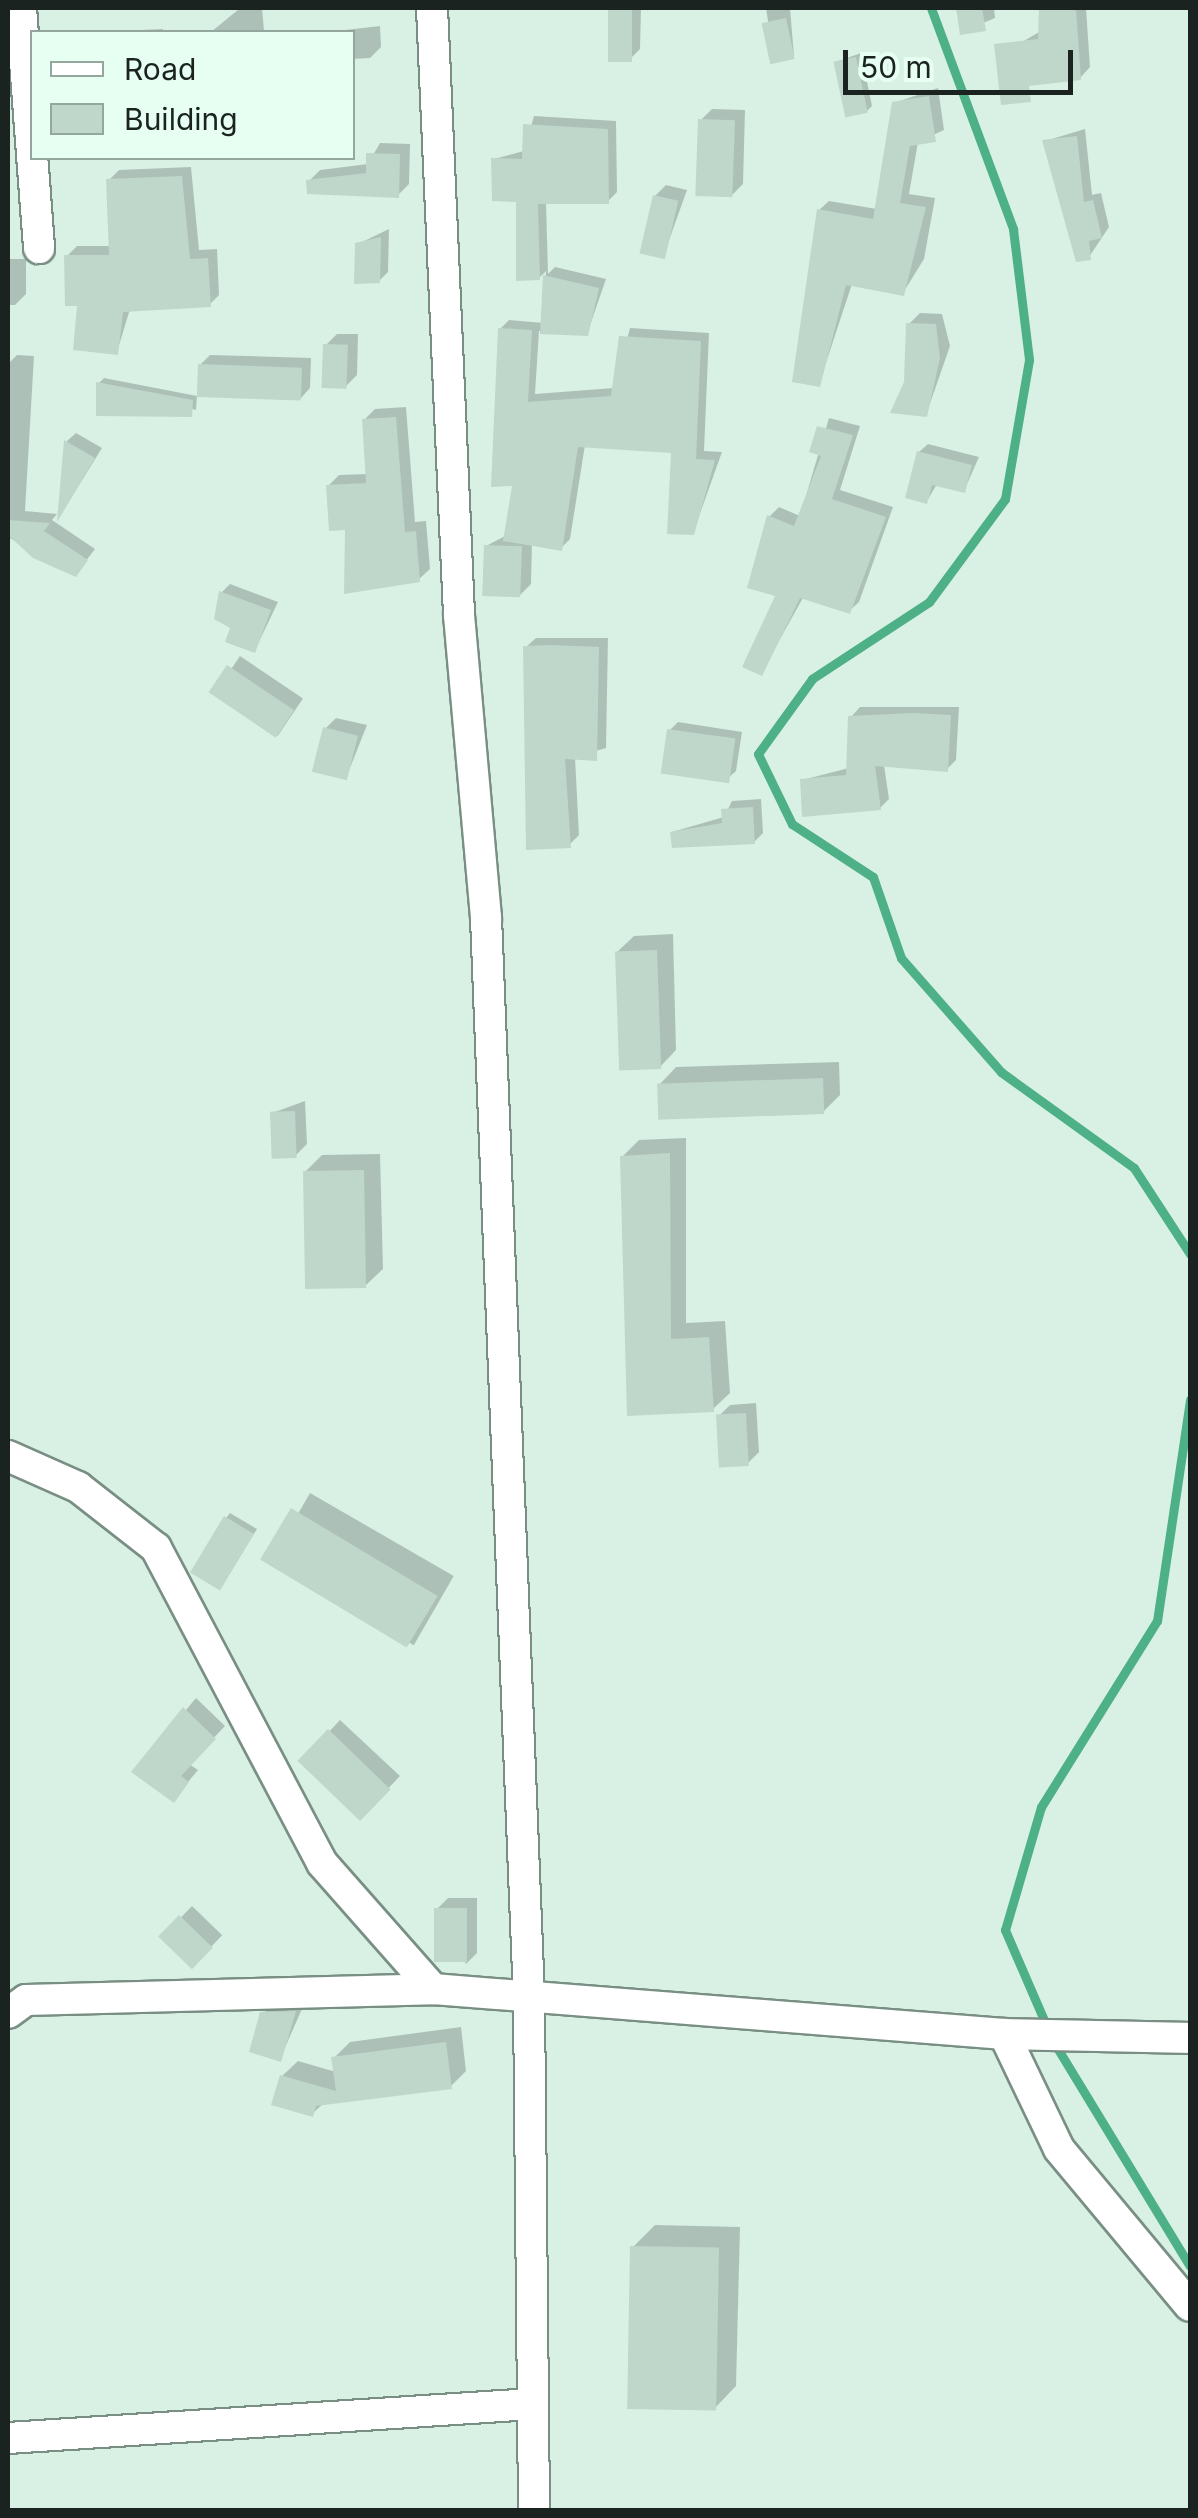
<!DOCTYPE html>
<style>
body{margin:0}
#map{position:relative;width:1198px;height:2518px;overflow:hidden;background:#d9f1e5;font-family:Inter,sans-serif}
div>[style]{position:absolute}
.shadow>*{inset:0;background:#0003;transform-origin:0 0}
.stream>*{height:9px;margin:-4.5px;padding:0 4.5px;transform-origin:4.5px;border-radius:4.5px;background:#4eb087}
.building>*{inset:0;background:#bfd6ca;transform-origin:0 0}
.roads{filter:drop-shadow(2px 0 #798f84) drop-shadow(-2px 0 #798f84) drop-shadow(0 2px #798f84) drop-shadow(0 -2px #798f84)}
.street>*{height:30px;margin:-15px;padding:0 15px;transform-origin:15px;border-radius:15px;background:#fff}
span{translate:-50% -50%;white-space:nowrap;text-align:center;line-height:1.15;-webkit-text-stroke:8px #e6fff2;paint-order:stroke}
.frame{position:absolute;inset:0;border:10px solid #1a231f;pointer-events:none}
.legend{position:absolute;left:30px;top:30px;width:325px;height:130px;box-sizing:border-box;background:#e6fff2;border:2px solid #94a79e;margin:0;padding:12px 18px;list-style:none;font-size:30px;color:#1a231f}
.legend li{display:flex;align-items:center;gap:20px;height:50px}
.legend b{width:50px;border:2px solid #94a79e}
.scale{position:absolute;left:843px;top:50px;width:230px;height:45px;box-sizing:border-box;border:5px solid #1a231f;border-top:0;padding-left:12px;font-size:30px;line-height:35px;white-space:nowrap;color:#1a231f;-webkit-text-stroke:8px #e6fff2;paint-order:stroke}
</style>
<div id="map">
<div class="shadow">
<i style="clip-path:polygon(262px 8px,264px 31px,303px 32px,211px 32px,239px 9px)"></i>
<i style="clip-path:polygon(611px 8px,641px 8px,640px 49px,629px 60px,609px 59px)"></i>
<i style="clip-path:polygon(766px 8px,790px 8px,794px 56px,774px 61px)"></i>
<i style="clip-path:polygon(958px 8px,994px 8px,995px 18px,962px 32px)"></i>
<i style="clip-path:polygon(1042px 8px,1086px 8px,1090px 67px,1080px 78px,1022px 42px,1041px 31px)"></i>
<i style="clip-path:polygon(380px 26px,381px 47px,370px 58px,352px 59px,352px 32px,328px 32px)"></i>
<i style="clip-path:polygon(163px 29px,163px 32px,96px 32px)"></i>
<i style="clip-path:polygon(861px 53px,872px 106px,867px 111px,836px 62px)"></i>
<i style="clip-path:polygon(938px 88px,944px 130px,918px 142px,909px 194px,935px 198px,924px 259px,903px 293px,852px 284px,819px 384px,819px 210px,829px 201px,877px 209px,894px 103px)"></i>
<i style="clip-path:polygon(712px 109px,745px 110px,743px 184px,732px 195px,701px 120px)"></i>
<i style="clip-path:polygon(534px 116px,616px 121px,617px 192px,608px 201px,546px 202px,548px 274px,555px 267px,606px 279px,587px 334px,539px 331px,535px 394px,614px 388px,630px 328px,709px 333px,704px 451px,722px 452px,693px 533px,673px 451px,585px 445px,570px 539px,561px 548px,532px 543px,531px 584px,520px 595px,486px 546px,507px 535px,514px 484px,500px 329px,509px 320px,544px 323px,546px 271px,539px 278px,518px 200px,494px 159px,524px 151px)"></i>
<i style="clip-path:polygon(1085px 129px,1092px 195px,1101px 193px,1109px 227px,1089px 257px,1045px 141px)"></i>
<i style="clip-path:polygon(380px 143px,410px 144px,409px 184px,398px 195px,309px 181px,320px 170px,368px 164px)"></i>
<i style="clip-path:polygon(191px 167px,199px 250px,217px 249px,219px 295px,209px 305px,130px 309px,117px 352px,80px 303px,67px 256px,77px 246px,111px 246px,109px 180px,119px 170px)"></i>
<i style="clip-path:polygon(666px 185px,687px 190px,663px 257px,655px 196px)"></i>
<i style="clip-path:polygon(389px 229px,388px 272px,379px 281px,358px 244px)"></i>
<i style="clip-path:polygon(8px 259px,26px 259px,26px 294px,15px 305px,8px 305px)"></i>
<i style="clip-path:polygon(920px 313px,942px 314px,950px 346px,926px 415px,906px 383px,909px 324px)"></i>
<i style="clip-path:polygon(337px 334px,358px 334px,357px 375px,346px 386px,326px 345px)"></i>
<i style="clip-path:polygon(17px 355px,34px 356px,25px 511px,57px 514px,52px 520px,95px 549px,75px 575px,8px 537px,8px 364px)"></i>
<i style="clip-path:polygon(210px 355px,311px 358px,310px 388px,301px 398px,200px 365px)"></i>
<i style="clip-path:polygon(104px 378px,197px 396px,196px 410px,99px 383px)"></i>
<i style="clip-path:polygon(406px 407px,415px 522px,426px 521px,430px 569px,418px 580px,348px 528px,328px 486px,339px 475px,368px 474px,364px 420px,375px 409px)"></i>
<i style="clip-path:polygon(829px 418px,860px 426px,840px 490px,893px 507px,859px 602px,849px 611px,804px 596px,761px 673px,779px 594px,769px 517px,779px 507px,800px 516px)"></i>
<i style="clip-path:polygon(76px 433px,102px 448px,60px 516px,67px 441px)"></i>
<i style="clip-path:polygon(928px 444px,979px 457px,964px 491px,937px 484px,927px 501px,919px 452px)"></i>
<i style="clip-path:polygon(230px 584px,278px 602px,255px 650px,234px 627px,221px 593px)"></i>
<i style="clip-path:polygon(536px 638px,608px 638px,606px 748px,575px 757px,579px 835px,569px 845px,526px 647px)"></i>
<i style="left:240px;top:656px;width:76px;height:45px;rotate:34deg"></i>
<i style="clip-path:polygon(860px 707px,959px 707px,956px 760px,947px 769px,884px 765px,889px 799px,880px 808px,802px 780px,849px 768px,851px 717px)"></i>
<i style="clip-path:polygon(336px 718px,367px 725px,346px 778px,325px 729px)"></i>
<i style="clip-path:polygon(678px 722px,742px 732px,736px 771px,727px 779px,670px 730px)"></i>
<i style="clip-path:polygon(761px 799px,763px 833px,754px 842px,672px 832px,724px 817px,732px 801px)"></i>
<i style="clip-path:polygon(673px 934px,676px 1050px,660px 1067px,617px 952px,634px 936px)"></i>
<i style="clip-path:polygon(839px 1062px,840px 1095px,823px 1112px,660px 1084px,676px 1067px)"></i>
<i style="clip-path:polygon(305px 1101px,307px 1144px,296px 1155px,272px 1113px)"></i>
<i style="clip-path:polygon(686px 1138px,686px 1323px,725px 1321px,730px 1393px,713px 1409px,629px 1414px,622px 1157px,639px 1140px)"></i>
<i style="clip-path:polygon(380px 1154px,383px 1269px,366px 1285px,305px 1172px,322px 1155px)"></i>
<i style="clip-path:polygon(756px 1403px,759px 1452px,748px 1463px,719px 1416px,730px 1405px)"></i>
<i style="left:310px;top:1493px;width:166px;height:80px;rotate:30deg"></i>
<i style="clip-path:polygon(230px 1513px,257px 1529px,221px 1587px,226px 1518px)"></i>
<i style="clip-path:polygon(196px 1698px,225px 1726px,189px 1764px,198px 1770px,173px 1800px,135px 1771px)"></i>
<i style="left:340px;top:1720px;width:82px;height:57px;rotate:43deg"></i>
<i style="clip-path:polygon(448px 1898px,477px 1898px,477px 1953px,466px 1964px,437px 1909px)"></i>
<i style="left:192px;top:1906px;width:42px;height:42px;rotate:44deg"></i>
<i style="clip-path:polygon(274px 2002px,305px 2002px,280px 2059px,263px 2014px)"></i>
<i style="clip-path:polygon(461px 2027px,466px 2071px,451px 2086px,324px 2103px,312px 2114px,282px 2076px,298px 2061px,336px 2072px,334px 2058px,350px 2042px)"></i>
<i style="clip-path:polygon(655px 2225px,740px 2227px,736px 2386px,714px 2409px,633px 2247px)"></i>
</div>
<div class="stream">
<i style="left:931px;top:8px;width:236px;rotate:69.6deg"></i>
<i style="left:1013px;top:229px;width:132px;rotate:83deg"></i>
<i style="left:1029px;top:360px;width:141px;rotate:99.8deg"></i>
<i style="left:1005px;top:499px;width:128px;rotate:126.4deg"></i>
<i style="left:929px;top:602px;width:140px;rotate:146.7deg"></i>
<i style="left:812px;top:679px;width:92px;rotate:125.8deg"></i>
<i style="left:758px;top:754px;width:78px;rotate:64.1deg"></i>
<i style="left:792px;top:824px;width:97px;rotate:33.2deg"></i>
<i style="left:873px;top:877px;width:86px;rotate:70.9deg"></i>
<i style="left:901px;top:958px;width:152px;rotate:48.7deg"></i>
<i style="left:1001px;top:1072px;width:164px;rotate:35.8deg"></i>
<i style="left:1134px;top:1168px;width:103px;rotate:56.9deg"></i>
<i style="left:1047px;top:2027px;width:106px;rotate:-113.4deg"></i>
<i style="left:1005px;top:1930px;width:128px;rotate:-73.7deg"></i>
<i style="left:1041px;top:1807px;width:219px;rotate:-58.1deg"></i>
<i style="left:1157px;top:1621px;width:224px;rotate:-81.5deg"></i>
<i style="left:1053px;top:2041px;width:263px;rotate:58.7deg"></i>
</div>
<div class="building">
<i style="left:608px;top:8px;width:24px;height:54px"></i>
<i style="clip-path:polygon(956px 8px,982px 8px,986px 31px,960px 35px)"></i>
<i style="clip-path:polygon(1039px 8px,1076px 8px,1081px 80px,1029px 86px,1031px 102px,1001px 105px,994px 44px,1038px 39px)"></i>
<i style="left:786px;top:18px;width:42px;height:25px;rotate:78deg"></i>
<i style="left:856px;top:57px;width:57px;height:23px;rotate:78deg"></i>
<i style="clip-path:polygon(929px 96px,936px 142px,910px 146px,900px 203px,926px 207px,904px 296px,846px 285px,820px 387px,792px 382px,817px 209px,873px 219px,892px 102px)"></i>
<i style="left:698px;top:119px;width:37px;height:77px;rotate:2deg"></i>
<i style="clip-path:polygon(523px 124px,608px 129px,609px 204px,538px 204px,540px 280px,516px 281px,516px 202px,492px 201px,491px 158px,522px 159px)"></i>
<i style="clip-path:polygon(1077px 136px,1084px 202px,1093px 200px,1102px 238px,1089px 241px,1091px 260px,1076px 262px,1042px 140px)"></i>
<i style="clip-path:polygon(366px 153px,400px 154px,399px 198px,307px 194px,306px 180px,366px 173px)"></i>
<i style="clip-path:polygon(182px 176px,190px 259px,208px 258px,211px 307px,123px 312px,118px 355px,73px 350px,77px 306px,65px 306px,64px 255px,109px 255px,106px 179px)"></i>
<i style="left:653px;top:195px;width:26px;height:60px;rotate:13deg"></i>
<i style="clip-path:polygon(381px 237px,380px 283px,354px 284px,355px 243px)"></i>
<i style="clip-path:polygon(543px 275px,599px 288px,588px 336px,540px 334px)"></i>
<i style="clip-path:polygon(906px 323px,936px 324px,940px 358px,927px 417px,890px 413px,904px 382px)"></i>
<i style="clip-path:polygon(498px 328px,532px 330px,528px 402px,611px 396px,619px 336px,701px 341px,696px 459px,715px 460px,694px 535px,667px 534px,671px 453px,578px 447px,562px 551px,503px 541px,512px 486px,491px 487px)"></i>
<i style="left:323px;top:344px;width:25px;height:44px;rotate:2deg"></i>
<i style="left:198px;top:364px;width:104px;height:33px;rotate:2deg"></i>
<i style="clip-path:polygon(96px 382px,193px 400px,192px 417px,96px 416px)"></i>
<i style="clip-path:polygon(396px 417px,405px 532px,416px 531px,420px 582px,344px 594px,345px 530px,329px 531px,326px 485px,366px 483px,362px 419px)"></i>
<i style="clip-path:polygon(817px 426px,853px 435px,832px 499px,886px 517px,850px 614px,800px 598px,762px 676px,742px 667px,775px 596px,747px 588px,767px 515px,794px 526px,821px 456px,809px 452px)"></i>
<i style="clip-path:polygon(64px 440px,95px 458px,57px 522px)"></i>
<i style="clip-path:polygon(917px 451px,972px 465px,965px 493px,932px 485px,927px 504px,905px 498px)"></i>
<i style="clip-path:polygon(8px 520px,50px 523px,44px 531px,88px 560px,76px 577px,33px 558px,8px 535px)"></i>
<i style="left:484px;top:545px;width:38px;height:51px;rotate:2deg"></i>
<i style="clip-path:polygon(219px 591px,271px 610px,255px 653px,225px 642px,230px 628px,214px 619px)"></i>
<i style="clip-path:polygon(552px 645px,599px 647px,597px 761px,565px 759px,571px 848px,526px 850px,523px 646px)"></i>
<i style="left:227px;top:665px;width:81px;height:33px;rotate:34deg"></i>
<i style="clip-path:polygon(914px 713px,951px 715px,948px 772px,875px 766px,881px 810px,802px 817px,800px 779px,846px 775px,848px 716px)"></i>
<i style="left:323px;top:727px;width:36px;height:46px;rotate:14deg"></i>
<i style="left:667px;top:729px;width:69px;height:45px;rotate:8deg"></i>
<i style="clip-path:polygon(753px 807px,755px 844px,672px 848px,670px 832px,722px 823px,721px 809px)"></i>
<i style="left:657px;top:950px;width:119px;height:42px;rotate:88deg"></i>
<i style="left:823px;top:1078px;width:36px;height:166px;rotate:88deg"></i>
<i style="left:295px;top:1111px;width:47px;height:25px;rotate:88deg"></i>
<i style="clip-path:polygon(670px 1153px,671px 1339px,709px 1337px,714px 1412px,627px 1416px,620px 1156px)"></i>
<i style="left:364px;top:1170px;width:118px;height:61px;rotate:89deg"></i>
<i style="left:746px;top:1413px;width:53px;height:30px;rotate:87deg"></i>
<i style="left:291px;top:1508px;width:171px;height:60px;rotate:31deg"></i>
<i style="left:224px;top:1516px;width:35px;height:66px;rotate:31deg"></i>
<i style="clip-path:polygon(183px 1707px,216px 1739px,181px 1776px,189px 1782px,174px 1803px,131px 1772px)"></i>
<i style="left:328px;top:1729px;width:87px;height:44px;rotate:44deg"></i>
<i style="left:434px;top:1908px;width:33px;height:54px"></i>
<i style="left:179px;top:1915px;width:47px;height:30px;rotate:44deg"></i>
<i style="clip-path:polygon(296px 2011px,281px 2062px,249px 2052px,260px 2012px)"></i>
<i style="clip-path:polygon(446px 2042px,452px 2089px,316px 2106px,313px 2117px,271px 2105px,280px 2075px,336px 2091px,331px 2057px)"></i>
<i style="left:630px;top:2246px;width:89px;height:163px;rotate:1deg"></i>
</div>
<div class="roads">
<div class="street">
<i style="left:21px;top:8px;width:241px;rotate:85.7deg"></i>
<i style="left:432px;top:8px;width:608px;rotate:87.45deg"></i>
<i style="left:459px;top:615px;width:304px;rotate:84.9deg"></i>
<i style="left:486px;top:918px;width:1083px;rotate:87.72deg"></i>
<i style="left:529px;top:2000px;width:510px;rotate:89.44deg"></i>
<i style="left:8px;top:1456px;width:77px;rotate:23.9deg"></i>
<i style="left:78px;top:1487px;width:99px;rotate:38deg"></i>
<i style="left:156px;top:1548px;width:356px;rotate:62.2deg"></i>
<i style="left:322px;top:1863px;width:168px;rotate:48.6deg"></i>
<i style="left:8px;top:2013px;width:22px;rotate:-36deg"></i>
<i style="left:26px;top:2000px;width:407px;rotate:-1.5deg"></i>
<i style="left:433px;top:1989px;width:573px;rotate:4.51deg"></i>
<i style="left:1004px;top:2034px;width:186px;rotate:1.2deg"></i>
<i style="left:1004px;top:2034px;width:127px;rotate:64.4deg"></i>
<i style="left:1059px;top:2149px;width:204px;rotate:50.2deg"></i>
<i style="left:8px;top:2438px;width:526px;rotate:-3.71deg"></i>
</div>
</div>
<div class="frame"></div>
<ul class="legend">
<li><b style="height:12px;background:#fff"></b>Road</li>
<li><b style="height:28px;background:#bfd6ca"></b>Building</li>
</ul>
<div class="scale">50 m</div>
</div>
